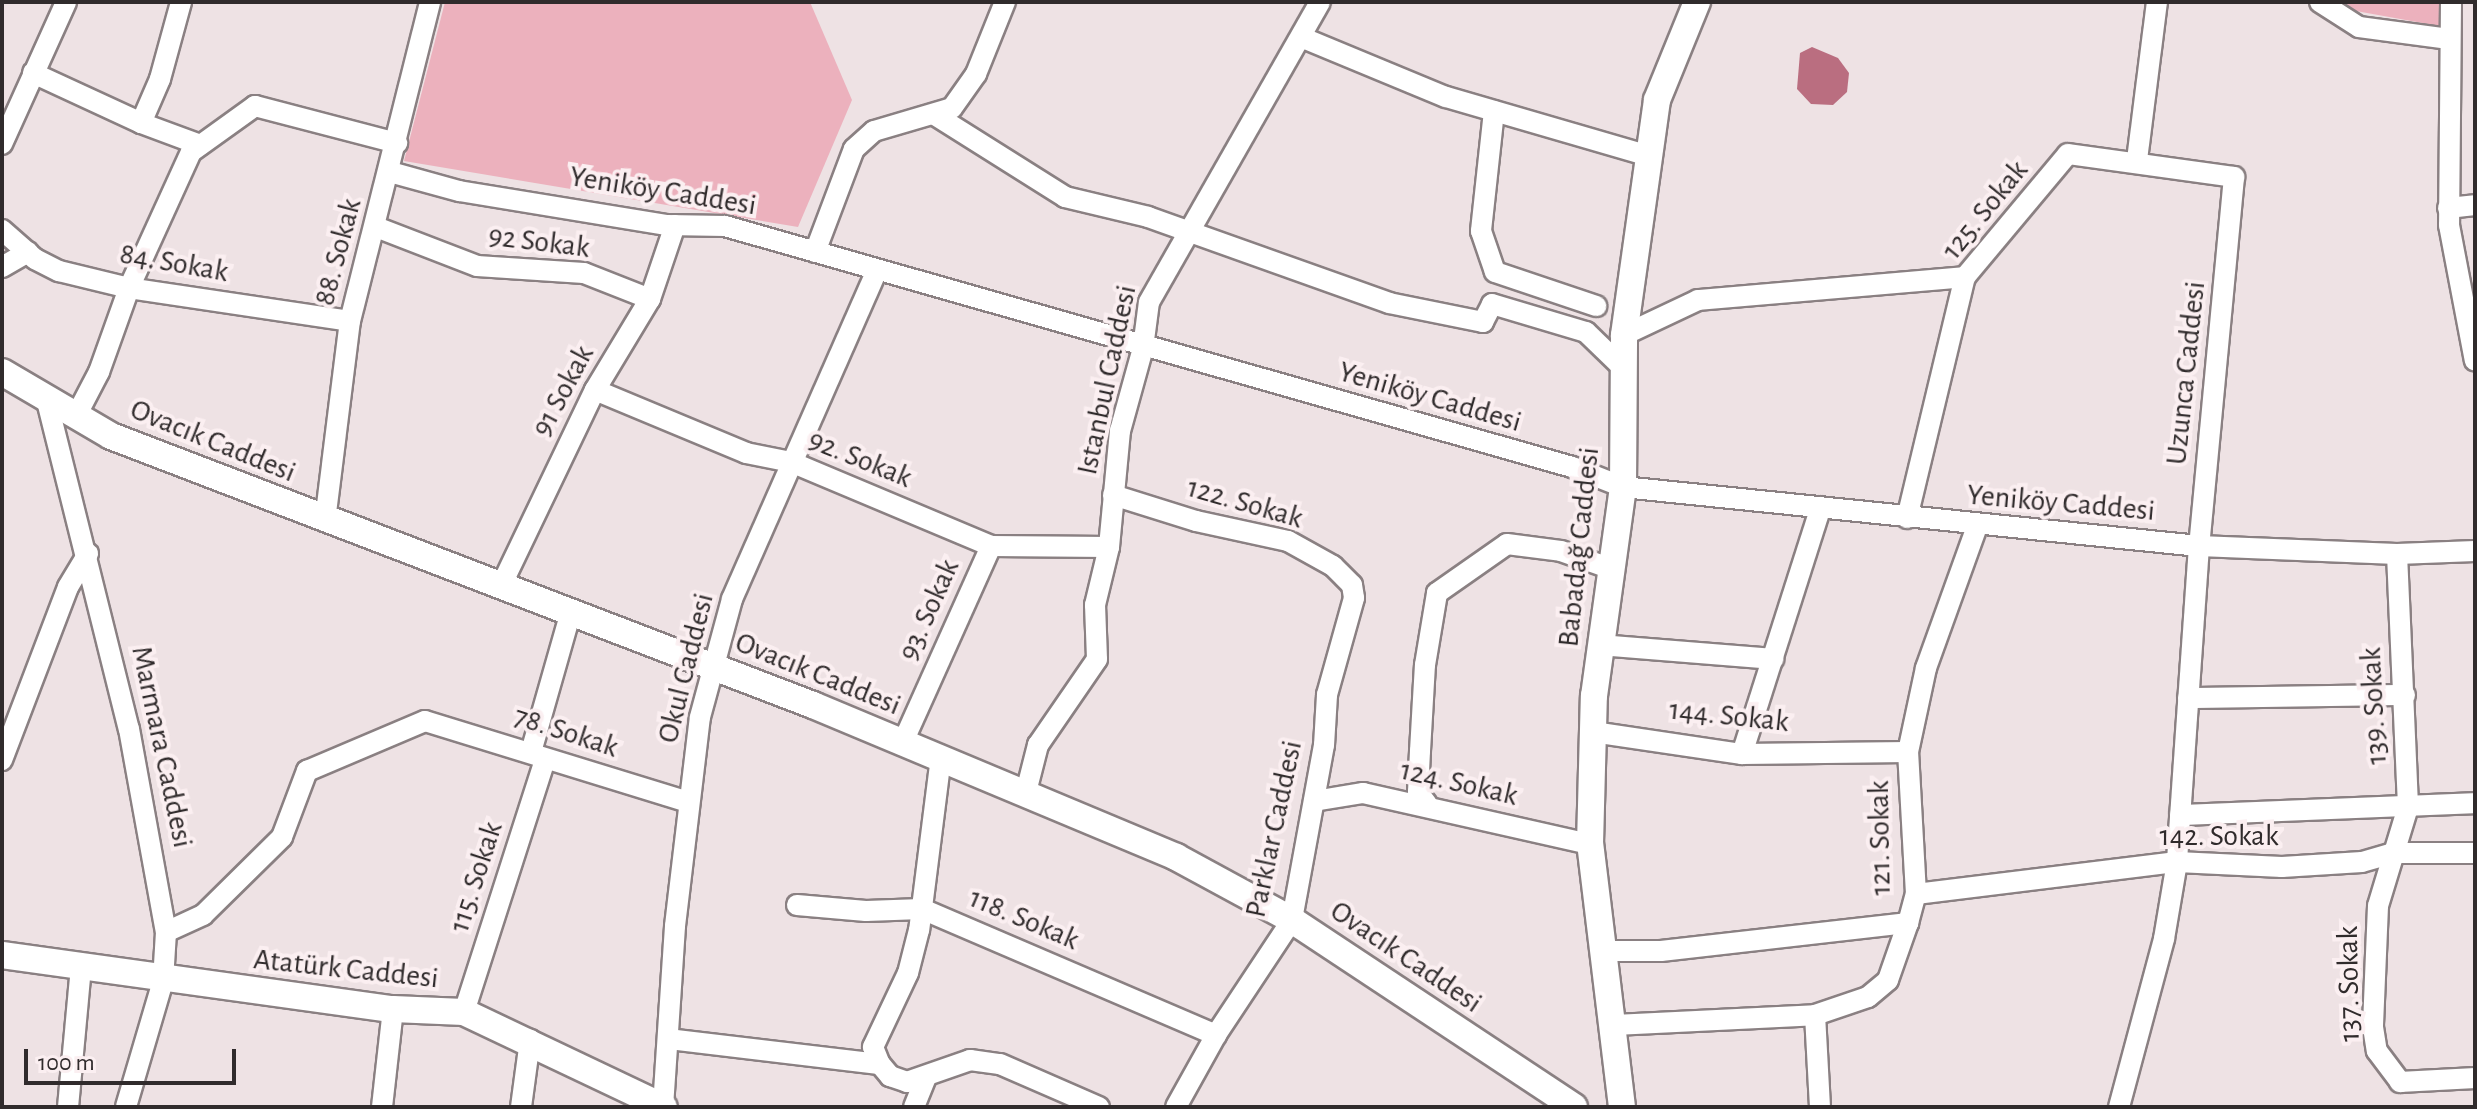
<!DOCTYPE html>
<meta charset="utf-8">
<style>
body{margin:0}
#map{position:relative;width:2477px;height:1109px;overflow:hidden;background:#eee2e4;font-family:"Alegreya Sans",sans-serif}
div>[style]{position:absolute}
.green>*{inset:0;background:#ecb1bd}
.water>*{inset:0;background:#ba6e80}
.roads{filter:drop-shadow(2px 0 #8a8082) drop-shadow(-2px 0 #8a8082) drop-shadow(0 2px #8a8082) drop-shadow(0 -2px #8a8082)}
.minor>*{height:20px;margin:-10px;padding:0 10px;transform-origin:10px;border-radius:10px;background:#fff}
.major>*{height:26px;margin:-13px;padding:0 13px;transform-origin:13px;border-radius:13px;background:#fff}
span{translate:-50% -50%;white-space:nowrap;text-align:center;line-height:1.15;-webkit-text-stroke:8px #fbeff1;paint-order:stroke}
.street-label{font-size:30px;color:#302b2c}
.frame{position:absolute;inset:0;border:4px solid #302b2c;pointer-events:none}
.scale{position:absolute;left:24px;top:1049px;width:212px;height:36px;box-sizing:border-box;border:4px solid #302b2c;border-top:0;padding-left:10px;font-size:24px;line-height:28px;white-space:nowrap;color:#302b2c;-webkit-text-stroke:6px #fbeff1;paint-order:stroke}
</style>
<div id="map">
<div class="green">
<i style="clip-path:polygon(445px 2px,810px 2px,852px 100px,798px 227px,404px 161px)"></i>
<i style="clip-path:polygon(2344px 2px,2441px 2px,2439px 26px,2356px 11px)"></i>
</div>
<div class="water">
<i style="clip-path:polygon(1812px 47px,1838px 58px,1849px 73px,1847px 92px,1833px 105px,1811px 104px,1797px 89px,1800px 53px)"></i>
</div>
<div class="roads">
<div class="minor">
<i style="left:2320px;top:2px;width:46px;rotate:32.7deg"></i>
<i style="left:2359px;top:27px;width:91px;rotate:7.6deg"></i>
<i style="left:2451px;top:2px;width:223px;rotate:90.5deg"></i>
<i style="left:2449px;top:225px;width:138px;rotate:79.2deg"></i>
<i style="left:1301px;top:37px;width:157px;rotate:22.5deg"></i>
<i style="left:1446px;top:97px;width:211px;rotate:16.2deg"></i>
<i style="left:33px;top:73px;width:119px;rotate:24.8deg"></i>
<i style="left:141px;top:123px;width:48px;rotate:-66.6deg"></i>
<i style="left:160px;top:79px;width:80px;rotate:-74.7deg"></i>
<i style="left:1494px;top:111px;width:121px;rotate:96.2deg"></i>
<i style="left:1481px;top:231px;width:43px;rotate:71.1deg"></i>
<i style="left:1495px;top:272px;width:107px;rotate:18.6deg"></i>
<i style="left:935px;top:115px;width:154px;rotate:32.2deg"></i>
<i style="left:1065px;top:197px;width:85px;rotate:13.5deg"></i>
<i style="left:1148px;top:217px;width:256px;rotate:19.6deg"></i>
<i style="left:1389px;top:303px;width:96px;rotate:11.4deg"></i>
<i style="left:1483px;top:322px;width:20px;rotate:-63deg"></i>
<i style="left:1492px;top:304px;width:98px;rotate:16.6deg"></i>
<i style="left:1586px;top:332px;width:53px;rotate:44.2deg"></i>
<i style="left:141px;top:123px;width:63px;rotate:20.4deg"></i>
<i style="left:2px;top:144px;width:156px;rotate:-65.7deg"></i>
<i style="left:2137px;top:160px;width:159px;rotate:-82.8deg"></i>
<i style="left:390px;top:172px;width:72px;rotate:15.4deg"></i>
<i style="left:459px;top:191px;width:211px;rotate:9.3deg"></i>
<i style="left:667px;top:225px;width:58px;rotate:1deg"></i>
<i style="left:725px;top:226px;width:881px;rotate:15.88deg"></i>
<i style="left:1572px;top:467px;width:55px;rotate:21.4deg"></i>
<i style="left:1623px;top:487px;width:579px;rotate:5.85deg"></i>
<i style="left:2199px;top:546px;width:198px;rotate:2.3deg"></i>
<i style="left:2397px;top:554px;width:78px;rotate:-2.2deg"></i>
<i style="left:2448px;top:208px;width:27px;rotate:-6deg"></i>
<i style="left:376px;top:227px;width:108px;rotate:21.1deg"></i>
<i style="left:477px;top:266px;width:107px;rotate:3.7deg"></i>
<i style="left:584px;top:273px;width:71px;rotate:21.5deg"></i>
<i style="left:2px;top:230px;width:44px;rotate:41.3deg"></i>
<i style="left:35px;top:259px;width:27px;rotate:27deg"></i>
<i style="left:59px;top:271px;width:72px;rotate:13.7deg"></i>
<i style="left:129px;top:288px;width:223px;rotate:8.5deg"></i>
<i style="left:815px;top:252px;width:110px;rotate:-69.3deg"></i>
<i style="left:854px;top:149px;width:27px;rotate:-42deg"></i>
<i style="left:874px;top:131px;width:81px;rotate:-16.4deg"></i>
<i style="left:952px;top:108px;width:42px;rotate:-54.8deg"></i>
<i style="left:976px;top:74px;width:78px;rotate:-68.1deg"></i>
<i style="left:2px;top:267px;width:30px;rotate:-30deg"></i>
<i style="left:1624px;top:335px;width:82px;rotate:-25.3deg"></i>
<i style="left:1698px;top:300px;width:268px;rotate:-4.9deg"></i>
<i style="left:595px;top:390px;width:164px;rotate:22.6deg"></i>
<i style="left:746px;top:453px;width:46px;rotate:11.3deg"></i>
<i style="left:791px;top:462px;width:217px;rotate:22.8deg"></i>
<i style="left:991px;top:546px;width:118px;rotate:0.5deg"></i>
<i style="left:47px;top:401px;width:338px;rotate:76deg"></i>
<i style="left:129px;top:729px;width:206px;rotate:79.7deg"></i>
<i style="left:166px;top:932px;width:49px;rotate:93.5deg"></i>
<i style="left:163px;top:981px;width:131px;rotate:106.4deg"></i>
<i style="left:76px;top:416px;width:50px;rotate:-62.4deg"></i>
<i style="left:99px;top:372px;width:89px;rotate:-70.3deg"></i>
<i style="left:129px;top:288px;width:149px;rotate:-65.5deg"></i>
<i style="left:191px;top:152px;width:79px;rotate:-35.7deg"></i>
<i style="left:255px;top:106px;width:147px;rotate:14.6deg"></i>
<i style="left:1113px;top:495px;width:87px;rotate:17.4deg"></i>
<i style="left:1196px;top:521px;width:94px;rotate:12.3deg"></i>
<i style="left:1288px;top:541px;width:51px;rotate:29.1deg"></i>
<i style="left:1333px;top:566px;width:27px;rotate:45deg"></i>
<i style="left:1352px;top:585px;width:13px;rotate:81deg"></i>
<i style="left:1354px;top:598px;width:101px;rotate:105.6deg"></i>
<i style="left:1327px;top:695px;width:50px;rotate:93.4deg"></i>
<i style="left:1324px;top:745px;width:178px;rotate:100.4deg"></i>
<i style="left:1292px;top:920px;width:138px;rotate:123.5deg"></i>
<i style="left:1216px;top:1035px;width:82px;rotate:119.1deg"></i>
<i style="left:1907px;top:518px;width:248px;rotate:-76.5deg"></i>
<i style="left:1965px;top:277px;width:160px;rotate:-50.1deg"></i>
<i style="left:2068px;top:154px;width:168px;rotate:7.9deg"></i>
<i style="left:2234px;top:177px;width:371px;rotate:95.4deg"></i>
<i style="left:2199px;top:546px;width:317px;rotate:94deg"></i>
<i style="left:2177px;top:862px;width:78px;rotate:99.6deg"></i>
<i style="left:2164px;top:939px;width:174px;rotate:105deg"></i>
<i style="left:325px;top:521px;width:202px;rotate:-82.9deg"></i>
<i style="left:350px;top:321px;width:329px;rotate:-75.9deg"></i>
<i style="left:2397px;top:554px;width:253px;rotate:87.5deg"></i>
<i style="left:2408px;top:807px;width:103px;rotate:106.9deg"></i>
<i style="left:2378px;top:906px;width:121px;rotate:92.4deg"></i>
<i style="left:2373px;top:1027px;width:24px;rotate:81deg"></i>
<i style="left:2377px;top:1051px;width:39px;rotate:53deg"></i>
<i style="left:2400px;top:1082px;width:75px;rotate:-3.1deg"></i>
<i style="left:501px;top:586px;width:217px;rotate:-64.4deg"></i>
<i style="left:595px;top:390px;width:106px;rotate:-58.9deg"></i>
<i style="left:650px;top:299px;width:78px;rotate:-71.3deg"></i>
<i style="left:1600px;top:645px;width:174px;rotate:4.6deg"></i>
<i style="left:2188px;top:698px;width:217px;rotate:-0.8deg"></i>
<i style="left:1593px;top:732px;width:151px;rotate:8.4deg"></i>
<i style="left:1742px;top:754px;width:166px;rotate:-0.7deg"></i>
<i style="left:903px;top:742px;width:215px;rotate:-65.8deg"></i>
<i style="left:531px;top:752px;width:146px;rotate:-74.1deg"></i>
<i style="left:1742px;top:754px;width:259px;rotate:-72.3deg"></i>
<i style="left:941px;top:757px;width:174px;rotate:97.2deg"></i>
<i style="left:919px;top:930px;width:44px;rotate:104.3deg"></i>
<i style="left:908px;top:973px;width:82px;rotate:115.3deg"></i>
<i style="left:873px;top:1047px;width:18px;rotate:68deg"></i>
<i style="left:880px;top:1064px;width:16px;rotate:50deg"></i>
<i style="left:890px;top:1076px;width:18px;rotate:19deg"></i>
<i style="left:907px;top:1082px;width:67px;rotate:-19.2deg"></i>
<i style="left:970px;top:1060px;width:30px;rotate:8deg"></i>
<i style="left:1000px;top:1064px;width:108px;rotate:23.5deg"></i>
<i style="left:2px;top:760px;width:185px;rotate:-69.1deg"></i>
<i style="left:68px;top:587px;width:39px;rotate:-59deg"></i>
<i style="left:1026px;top:792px;width:49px;rotate:-75.7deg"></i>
<i style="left:1038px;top:745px;width:104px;rotate:-55.5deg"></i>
<i style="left:1097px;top:659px;width:54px;rotate:-92.1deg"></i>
<i style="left:1095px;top:605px;width:60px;rotate:-76.4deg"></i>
<i style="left:1109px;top:547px;width:117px;rotate:-84.6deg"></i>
<i style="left:1120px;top:431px;width:86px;rotate:-74.5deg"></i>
<i style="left:1143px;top:348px;width:46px;rotate:-82.6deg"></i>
<i style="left:1149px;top:302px;width:345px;rotate:-60.3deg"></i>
<i style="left:1314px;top:801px;width:50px;rotate:-9.3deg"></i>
<i style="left:1363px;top:793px;width:233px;rotate:12.7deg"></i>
<i style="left:1427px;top:804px;width:15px;rotate:-127deg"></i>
<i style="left:1418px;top:792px;width:41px;rotate:-87.2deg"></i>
<i style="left:1420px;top:751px;width:86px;rotate:-86.7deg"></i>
<i style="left:1425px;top:665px;width:73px;rotate:-80.5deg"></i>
<i style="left:1437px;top:593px;width:85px;rotate:-35deg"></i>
<i style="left:1507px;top:544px;width:54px;rotate:7.4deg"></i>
<i style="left:1561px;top:551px;width:51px;rotate:19.5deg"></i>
<i style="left:2180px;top:815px;width:295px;rotate:-2.3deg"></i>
<i style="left:1916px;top:894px;width:263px;rotate:-7deg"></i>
<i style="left:2177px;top:862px;width:105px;rotate:2.7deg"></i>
<i style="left:2282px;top:867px;width:80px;rotate:-3.6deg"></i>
<i style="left:2362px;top:862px;width:33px;rotate:-16deg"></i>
<i style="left:2394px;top:853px;width:81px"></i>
<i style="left:797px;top:905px;width:69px;rotate:5deg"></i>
<i style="left:866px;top:911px;width:56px;rotate:-2deg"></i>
<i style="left:922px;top:909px;width:320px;rotate:23.2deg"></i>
<i style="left:166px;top:932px;width:41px;rotate:-24.7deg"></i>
<i style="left:203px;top:915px;width:111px;rotate:-44.6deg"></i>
<i style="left:282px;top:837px;width:71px;rotate:-69.3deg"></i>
<i style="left:307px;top:771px;width:128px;rotate:-23deg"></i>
<i style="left:425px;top:721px;width:275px;rotate:17.1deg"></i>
<i style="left:1603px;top:951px;width:58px"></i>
<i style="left:1661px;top:951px;width:249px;rotate:-6.5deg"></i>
<i style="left:464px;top:1012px;width:265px;rotate:-72.2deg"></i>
<i style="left:1614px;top:1025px;width:201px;rotate:-2.8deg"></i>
<i style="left:669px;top:1039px;width:212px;rotate:6.8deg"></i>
<i style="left:68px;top:1107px;width:140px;rotate:-84.7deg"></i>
<i style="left:382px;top:1107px;width:99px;rotate:-83.6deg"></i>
<i style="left:521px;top:1107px;width:68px;rotate:-82.3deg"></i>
<i style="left:663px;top:1107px;width:181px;rotate:-86.2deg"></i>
<i style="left:675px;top:926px;width:210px;rotate:-83.2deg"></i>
<i style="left:700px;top:717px;width:122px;rotate:-74.8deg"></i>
<i style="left:732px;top:599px;width:359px;rotate:-66.2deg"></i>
<i style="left:914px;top:1107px;width:32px;rotate:-68deg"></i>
<i style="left:1820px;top:1107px;width:92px;rotate:-93.1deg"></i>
<i style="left:1815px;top:1015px;width:56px;rotate:-18.8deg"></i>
<i style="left:1868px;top:997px;width:26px;rotate:-40deg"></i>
<i style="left:1888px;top:980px;width:60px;rotate:-70.7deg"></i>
<i style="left:1908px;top:923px;width:30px;rotate:-75deg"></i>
<i style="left:1916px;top:894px;width:142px;rotate:-93.2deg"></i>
<i style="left:1908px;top:752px;width:86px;rotate:-77.9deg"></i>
<i style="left:1926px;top:668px;width:151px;rotate:-70.2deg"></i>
</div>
<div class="major">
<i style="left:2px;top:372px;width:126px;rotate:30.4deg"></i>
<i style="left:111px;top:436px;width:752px;rotate:20.97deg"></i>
<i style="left:813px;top:705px;width:394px;rotate:22.7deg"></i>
<i style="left:1176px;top:857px;width:132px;rotate:28.5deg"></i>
<i style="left:1292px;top:920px;width:338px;rotate:33.5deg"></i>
<i style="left:2px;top:955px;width:395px;rotate:7.9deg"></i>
<i style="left:393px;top:1009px;width:71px;rotate:2.4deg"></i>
<i style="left:464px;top:1012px;width:221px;rotate:25.4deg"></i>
<i style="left:1622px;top:1107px;width:265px;rotate:-96.9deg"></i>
<i style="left:1590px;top:844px;width:148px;rotate:-88.5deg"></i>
<i style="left:1594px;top:696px;width:211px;rotate:-82.1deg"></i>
<i style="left:1623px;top:487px;width:152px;rotate:-89.6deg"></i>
<i style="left:1624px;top:335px;width:237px;rotate:-82deg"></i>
<i style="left:1657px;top:100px;width:106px;rotate:-67.8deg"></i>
</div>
</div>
<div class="street-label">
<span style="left:663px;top:191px;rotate:9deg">Yeniköy Caddesi</span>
<span style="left:1985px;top:210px;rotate:-51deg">125. Sokak</span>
<span style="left:539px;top:242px;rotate:7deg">92 Sokak</span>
<span style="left:338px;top:252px;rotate:-75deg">88. Sokak</span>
<span style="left:174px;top:263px;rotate:10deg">84. Sokak</span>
<span style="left:2186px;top:373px;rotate:-84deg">Uzunca Caddesi</span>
<span style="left:1107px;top:380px;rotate:-78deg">Istanbul Caddesi</span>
<span style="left:563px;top:391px;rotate:-62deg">91 Sokak</span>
<span style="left:1430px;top:397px;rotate:16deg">Yeniköy Caddesi</span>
<span style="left:213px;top:441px;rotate:22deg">Ovacık Caddesi</span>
<span style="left:860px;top:459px;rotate:22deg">92. Sokak</span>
<span style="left:1245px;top:503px;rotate:16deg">122. Sokak</span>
<span style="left:2061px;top:503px;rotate:5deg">Yeniköy Caddesi</span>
<span style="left:1579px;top:547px;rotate:-84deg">Babadağ Caddesi</span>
<span style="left:929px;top:610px;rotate:-66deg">93. Sokak</span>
<span style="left:686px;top:668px;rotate:-76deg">Okul Caddesi</span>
<span style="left:818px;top:674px;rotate:22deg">Ovacık Caddesi</span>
<span style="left:2374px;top:706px;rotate:-93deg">139. Sokak</span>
<span style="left:1729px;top:716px;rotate:6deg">144. Sokak</span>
<span style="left:566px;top:732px;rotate:18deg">78. Sokak</span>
<span style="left:162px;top:747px;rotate:78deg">Marmara Caddesi</span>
<span style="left:1459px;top:783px;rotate:13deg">124. Sokak</span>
<span style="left:1274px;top:829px;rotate:-78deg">Parklar Caddesi</span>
<span style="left:2219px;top:836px">142. Sokak</span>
<span style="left:1880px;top:838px;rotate:-91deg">121. Sokak</span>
<span style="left:476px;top:877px;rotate:-72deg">115. Sokak</span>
<span style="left:1024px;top:919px;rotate:23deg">118. Sokak</span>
<span style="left:1406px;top:957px;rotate:34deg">Ovacık Caddesi</span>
<span style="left:346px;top:969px;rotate:6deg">Atatürk Caddesi</span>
<span style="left:2349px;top:984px;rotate:-91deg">137. Sokak</span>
</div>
<div class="frame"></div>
<div class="scale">100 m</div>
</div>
